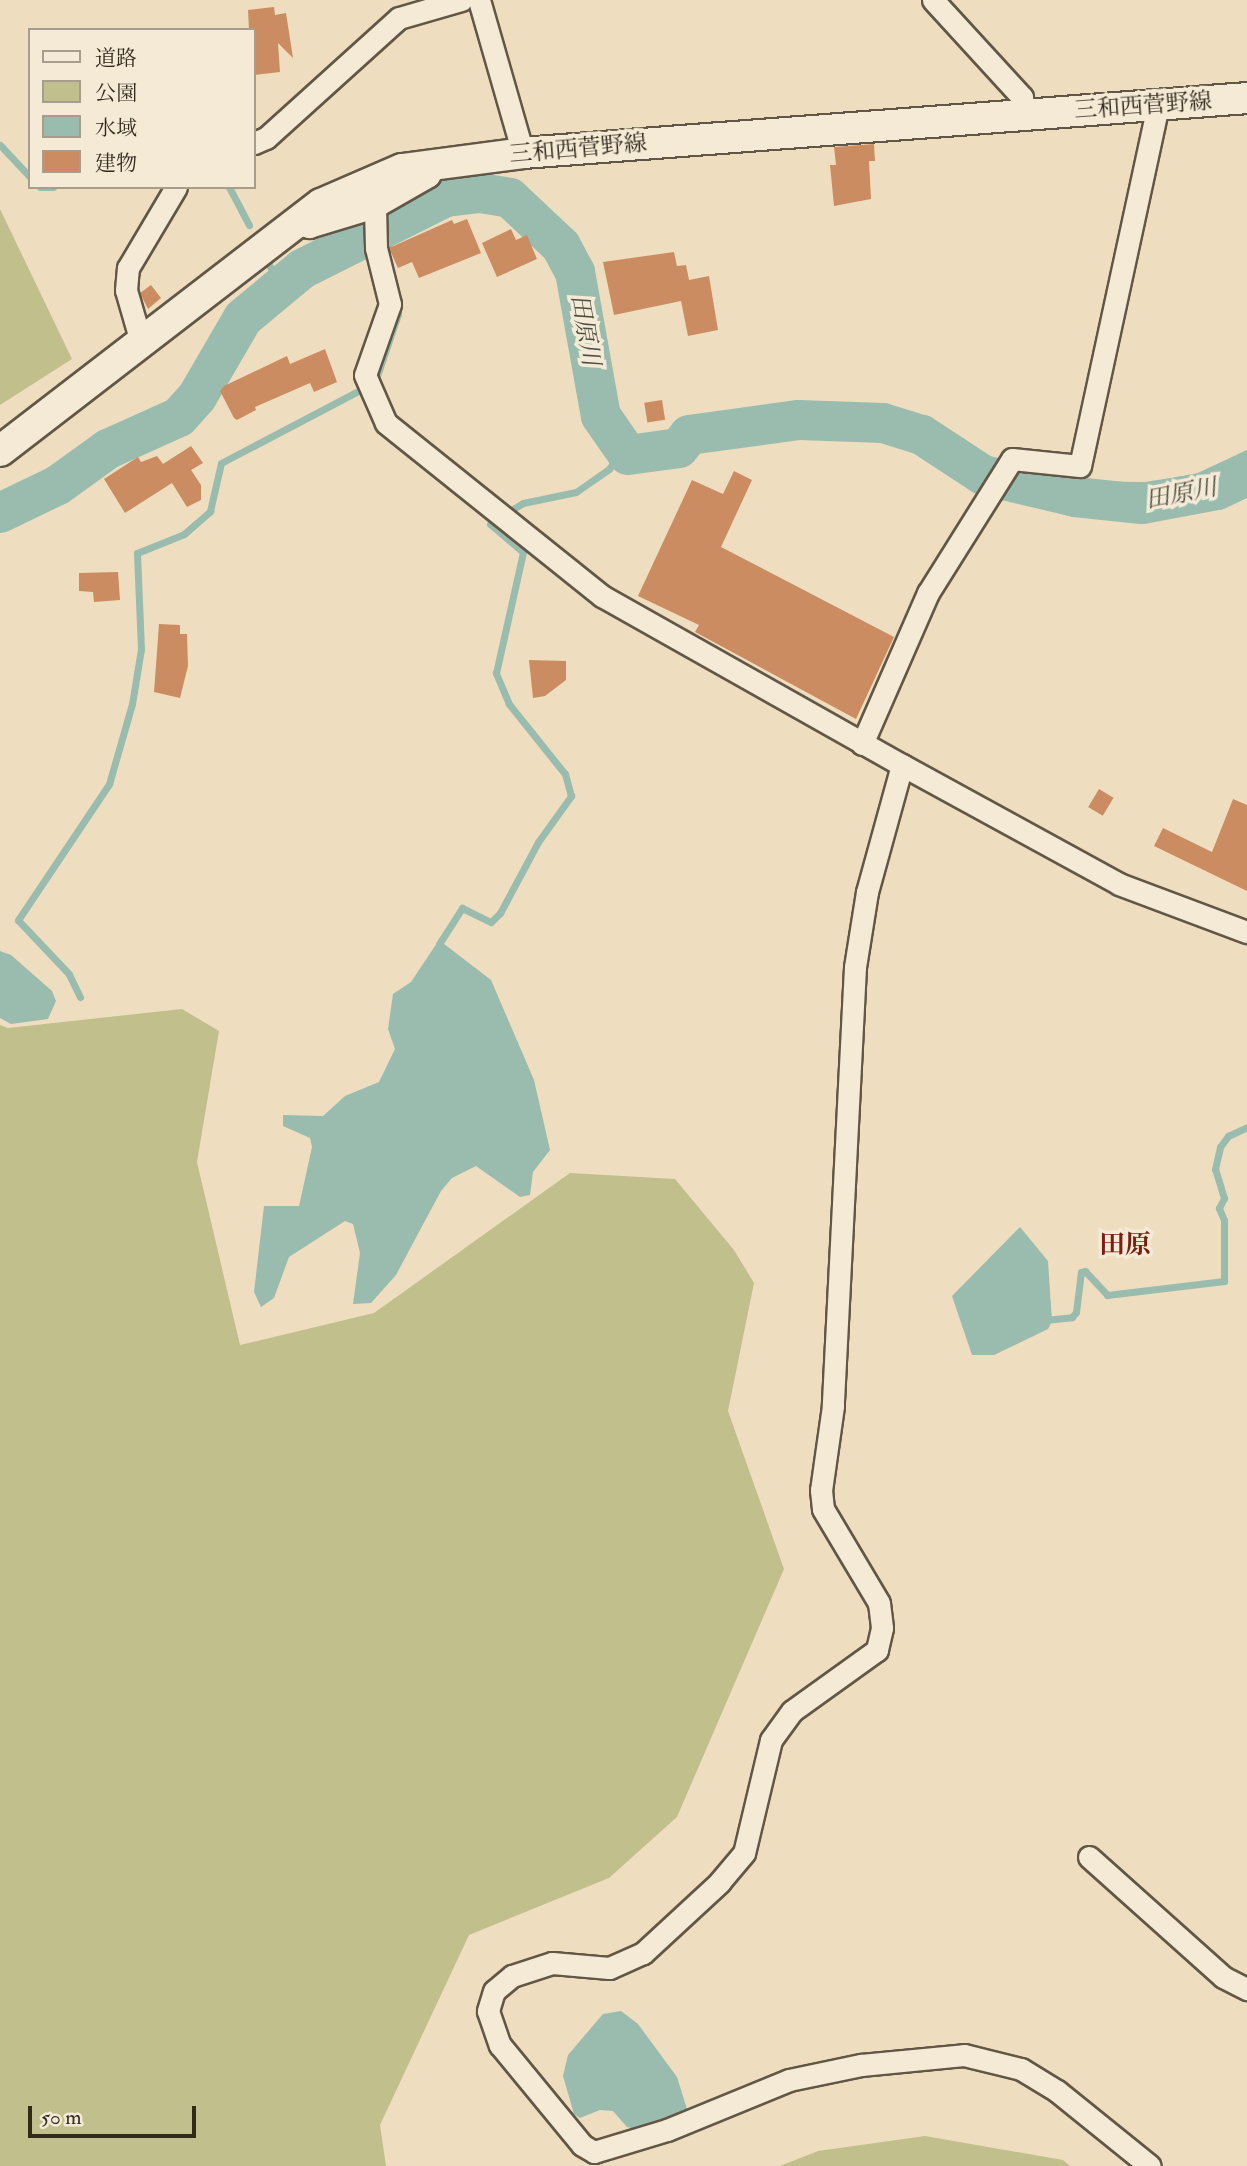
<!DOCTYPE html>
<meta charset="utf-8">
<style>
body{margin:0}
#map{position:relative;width:1247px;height:2166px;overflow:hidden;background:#eedebf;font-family:"IM FELL Double Pica","Noto Serif JP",serif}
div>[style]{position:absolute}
.green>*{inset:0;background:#c1bf8c}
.water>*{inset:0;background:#99bcaf}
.stream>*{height:7px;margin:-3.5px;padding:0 3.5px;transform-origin:3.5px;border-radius:3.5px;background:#99bcaf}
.river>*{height:40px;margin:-20px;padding:0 20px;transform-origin:20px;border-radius:20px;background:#99bcaf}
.building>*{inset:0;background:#cc8c61;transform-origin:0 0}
.roads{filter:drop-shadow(2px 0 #625746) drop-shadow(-2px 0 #625746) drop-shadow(0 2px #625746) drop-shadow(0 -2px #625746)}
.street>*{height:21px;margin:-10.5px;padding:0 10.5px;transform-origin:10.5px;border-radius:10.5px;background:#f4ead5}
.secondary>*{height:30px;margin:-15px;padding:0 15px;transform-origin:15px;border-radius:15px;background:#f4ead5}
span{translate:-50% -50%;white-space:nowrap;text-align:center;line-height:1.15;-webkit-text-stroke:7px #f4ead5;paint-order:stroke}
.street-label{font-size:23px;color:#332a1e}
.water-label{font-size:24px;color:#4c4e42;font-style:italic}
.quarter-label{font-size:26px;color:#7a1f14;font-weight:700}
.legend{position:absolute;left:28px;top:28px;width:228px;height:161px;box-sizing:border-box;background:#f4ead5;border:2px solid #a79d8c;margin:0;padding:9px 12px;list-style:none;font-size:21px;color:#332a1e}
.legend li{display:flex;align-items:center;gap:14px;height:35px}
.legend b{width:35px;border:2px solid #a79d8c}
.scale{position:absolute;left:28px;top:2106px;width:168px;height:32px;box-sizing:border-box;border:4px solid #332a1e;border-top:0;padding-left:9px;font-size:21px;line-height:24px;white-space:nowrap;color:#332a1e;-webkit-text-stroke:5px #f4ead5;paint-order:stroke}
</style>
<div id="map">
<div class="green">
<i style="clip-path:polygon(0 209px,72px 359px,0 405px)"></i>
<i style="clip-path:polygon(182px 1009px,219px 1031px,197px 1162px,240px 1345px,374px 1313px,570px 1173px,675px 1179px,734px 1250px,754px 1283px,728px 1411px,784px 1569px,677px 1817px,609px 1878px,469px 1935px,380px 2125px,386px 2166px,0 2166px,0 1025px,8px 1028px)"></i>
<i style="clip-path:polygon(925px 2136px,1063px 2160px,1070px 2166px,780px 2166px,818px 2151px)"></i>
</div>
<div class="water">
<i style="clip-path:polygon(439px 940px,491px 980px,534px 1080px,550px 1150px,533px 1172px,530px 1195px,520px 1197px,476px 1166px,452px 1178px,441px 1191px,396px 1275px,371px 1303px,353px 1304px,360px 1253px,353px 1224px,345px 1221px,289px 1257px,274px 1298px,261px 1307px,254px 1292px,264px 1206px,299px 1206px,312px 1147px,310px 1138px,283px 1126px,283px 1115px,323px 1116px,345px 1096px,379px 1082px,395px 1049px,388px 1029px,393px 994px,411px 982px)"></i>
<i style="clip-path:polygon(0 951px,11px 955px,52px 991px,56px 1001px,48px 1019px,11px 1024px,0 1018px)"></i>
<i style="clip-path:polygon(1020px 1227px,1048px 1261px,1052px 1321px,1048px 1329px,994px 1355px,972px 1355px,952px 1296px)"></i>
<i style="clip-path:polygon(621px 2011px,638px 2024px,677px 2077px,687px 2109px,683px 2114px,635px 2129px,627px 2127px,613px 2111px,600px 2110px,580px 2118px,574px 2114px,563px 2076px,568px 2055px,603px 2014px)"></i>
</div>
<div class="stream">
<i style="left:0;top:145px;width:44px;rotate:46.8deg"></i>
<i style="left:40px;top:187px;width:13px"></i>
<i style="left:229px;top:187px;width:43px;rotate:62.2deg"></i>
<i style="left:386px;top:256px;width:35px;rotate:-77deg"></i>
<i style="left:268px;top:263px;width:25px;rotate:61deg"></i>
<i style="left:922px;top:435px;width:30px;rotate:17deg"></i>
<i style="left:951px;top:444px;width:86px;rotate:27.8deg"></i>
<i style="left:1027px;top:484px;width:118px;rotate:0.5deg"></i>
<i style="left:1145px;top:485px;width:52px;rotate:-8.9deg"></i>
<i style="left:1196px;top:477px;width:56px;rotate:-25.2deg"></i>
<i style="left:508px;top:512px;width:17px;rotate:-31deg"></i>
<i style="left:523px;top:503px;width:54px;rotate:-11.7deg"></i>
<i style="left:576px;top:492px;width:40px;rotate:-34.9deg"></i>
<i style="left:609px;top:469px;width:22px;rotate:-56deg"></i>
<i style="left:439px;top:944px;width:43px;rotate:-57.4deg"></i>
<i style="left:462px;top:908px;width:32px;rotate:26deg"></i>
<i style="left:491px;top:922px;width:13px;rotate:-45deg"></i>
<i style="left:500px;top:913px;width:81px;rotate:-61.8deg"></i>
<i style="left:538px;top:842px;width:57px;rotate:-54.3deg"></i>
<i style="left:571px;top:796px;width:23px;rotate:-105deg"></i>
<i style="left:565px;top:774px;width:90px;rotate:-128.7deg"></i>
<i style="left:509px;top:704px;width:34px;rotate:-113deg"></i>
<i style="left:496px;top:673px;width:124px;rotate:-77.4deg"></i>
<i style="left:523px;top:552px;width:43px;rotate:-139.7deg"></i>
<i style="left:490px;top:524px;width:4px;rotate:-27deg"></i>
<i style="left:80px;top:997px;width:25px;rotate:-116deg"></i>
<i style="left:69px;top:974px;width:74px;rotate:-133.4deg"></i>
<i style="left:18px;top:920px;width:164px;rotate:-56.2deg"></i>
<i style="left:109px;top:784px;width:83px;rotate:-74deg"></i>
<i style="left:132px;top:704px;width:56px;rotate:-80.7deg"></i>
<i style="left:141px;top:649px;width:96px;rotate:-92.4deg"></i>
<i style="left:137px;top:553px;width:51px;rotate:-22deg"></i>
<i style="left:184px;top:534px;width:35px;rotate:-41deg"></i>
<i style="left:210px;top:511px;width:49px;rotate:-77.1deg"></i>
<i style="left:221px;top:463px;width:174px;rotate:-27.7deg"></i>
<i style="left:375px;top:382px;width:72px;rotate:-71.3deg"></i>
<i style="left:398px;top:314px;width:8px;rotate:-104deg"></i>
<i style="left:1045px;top:1320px;width:27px;rotate:-6deg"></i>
<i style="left:1072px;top:1317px;width:6px;rotate:-51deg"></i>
<i style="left:1076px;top:1312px;width:40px;rotate:-82.9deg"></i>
<i style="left:1081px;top:1272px;width:4px;rotate:-14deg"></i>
<i style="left:1085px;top:1271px;width:33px;rotate:47deg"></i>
<i style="left:1107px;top:1295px;width:118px;rotate:-6.8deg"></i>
<i style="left:1224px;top:1281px;width:61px;rotate:-90deg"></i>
<i style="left:1224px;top:1220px;width:13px;rotate:-113deg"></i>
<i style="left:1219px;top:1208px;width:11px;rotate:-63deg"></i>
<i style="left:1224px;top:1198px;width:30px;rotate:-107deg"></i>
<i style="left:1215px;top:1169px;width:23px;rotate:-77deg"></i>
<i style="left:1220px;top:1147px;width:14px;rotate:-54deg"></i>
<i style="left:1228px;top:1136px;width:21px;rotate:-25deg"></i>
</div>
<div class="river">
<i style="left:0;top:513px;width:64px;rotate:-25.8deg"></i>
<i style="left:58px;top:485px;width:62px;rotate:-35.8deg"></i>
<i style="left:108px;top:449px;width:78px;rotate:-24.3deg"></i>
<i style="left:179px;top:417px;width:27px;rotate:-48deg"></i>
<i style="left:197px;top:397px;width:91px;rotate:-59.8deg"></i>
<i style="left:243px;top:318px;width:77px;rotate:-39.7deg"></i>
<i style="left:302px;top:269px;width:161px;rotate:-26.6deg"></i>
<i style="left:446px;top:197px;width:34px;rotate:-7deg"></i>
<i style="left:480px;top:193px;width:30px;rotate:9deg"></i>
<i style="left:510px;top:198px;width:70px;rotate:43.3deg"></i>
<i style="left:561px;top:246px;width:30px;rotate:62deg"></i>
<i style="left:575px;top:272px;width:146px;rotate:79.8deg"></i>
<i style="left:601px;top:416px;width:47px;rotate:55.3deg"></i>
<i style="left:628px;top:455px;width:51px;rotate:-7.8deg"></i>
<i style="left:679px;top:448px;width:16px;rotate:-52deg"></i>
<i style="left:689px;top:435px;width:111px;rotate:-7.8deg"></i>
<i style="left:799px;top:420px;width:84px;rotate:2deg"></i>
<i style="left:883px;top:423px;width:41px;rotate:17.1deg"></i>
<i style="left:922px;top:435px;width:73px;rotate:33.3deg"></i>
<i style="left:983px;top:475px;width:95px;rotate:13.4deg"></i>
<i style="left:1075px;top:497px;width:67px;rotate:6deg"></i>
<i style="left:1142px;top:504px;width:76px;rotate:-10.6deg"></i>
<i style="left:1217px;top:490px;width:33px;rotate:-25deg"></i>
</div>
<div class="building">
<i style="clip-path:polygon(274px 7px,275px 15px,286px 13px,293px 58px,278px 43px,280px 72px,254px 75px,254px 30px,249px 30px,248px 10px)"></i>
<i style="clip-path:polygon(874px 144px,875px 161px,869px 161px,871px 199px,834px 206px,830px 165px,836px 165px,834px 147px)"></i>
<i style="clip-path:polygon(467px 219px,481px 253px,419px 278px,412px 262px,398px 268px,389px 248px,452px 220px,454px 224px)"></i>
<i style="clip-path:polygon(511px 229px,516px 240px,527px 235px,537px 259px,497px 277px,482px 243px)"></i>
<i style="clip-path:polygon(674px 252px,677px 266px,686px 265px,689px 280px,709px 276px,718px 330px,688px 336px,681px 301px,614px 315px,603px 262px)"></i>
<i style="clip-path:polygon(151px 285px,161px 298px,148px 309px,140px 293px)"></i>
<i style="clip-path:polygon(325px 349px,337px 382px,314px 392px,310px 383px,255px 407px,256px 410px,237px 420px,234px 418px,220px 391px,224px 386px,287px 356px,290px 364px)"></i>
<i style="left:662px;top:400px;width:20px;height:18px;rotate:81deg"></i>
<i style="clip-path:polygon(191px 446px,203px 463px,191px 470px,201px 485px,201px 500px,187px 507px,172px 483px,125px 513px,104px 479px,138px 457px,141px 462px,157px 456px,163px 464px)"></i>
<i style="clip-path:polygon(734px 471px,752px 480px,721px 547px,894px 637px,856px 719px,695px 632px,699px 625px,638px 596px,692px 480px,723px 494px)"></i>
<i style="clip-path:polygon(118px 572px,120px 600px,94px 602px,93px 592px,79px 591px,79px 573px)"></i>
<i style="clip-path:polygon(159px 624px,180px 625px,180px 634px,187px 634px,188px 666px,180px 698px,154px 692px)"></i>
<i style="clip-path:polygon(529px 660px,566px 661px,566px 680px,545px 696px,533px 698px)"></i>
<i style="left:1099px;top:789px;width:17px;height:21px;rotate:31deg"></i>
<i style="clip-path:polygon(1233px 799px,1247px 805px,1247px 891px,1154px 846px,1163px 828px,1212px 852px)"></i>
</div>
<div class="roads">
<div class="street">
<i style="left:479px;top:0;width:159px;rotate:74deg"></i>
<i style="left:933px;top:0;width:132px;rotate:47.5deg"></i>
<i style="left:1022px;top:97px;width:17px;rotate:87deg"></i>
<i style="left:254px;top:143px;width:13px;rotate:-23deg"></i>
<i style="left:266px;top:138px;width:179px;rotate:-42.1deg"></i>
<i style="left:399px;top:18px;width:65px;rotate:-16.2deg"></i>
<i style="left:375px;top:207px;width:41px;rotate:88.6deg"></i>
<i style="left:376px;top:248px;width:58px;rotate:76deg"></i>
<i style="left:390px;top:304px;width:75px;rotate:109.4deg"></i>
<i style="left:365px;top:375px;width:52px;rotate:66.4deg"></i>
<i style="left:386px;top:423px;width:277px;rotate:38.7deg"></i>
<i style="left:602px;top:596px;width:344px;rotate:29.4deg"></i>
<i style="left:902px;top:765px;width:132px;rotate:105.4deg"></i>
<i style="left:867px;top:892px;width:76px;rotate:99.1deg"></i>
<i style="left:855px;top:967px;width:440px;rotate:92.9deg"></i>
<i style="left:833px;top:1406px;width:85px;rotate:98.1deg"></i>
<i style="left:821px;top:1490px;width:19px;rotate:84deg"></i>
<i style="left:823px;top:1509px;width:109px;rotate:59.2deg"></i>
<i style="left:879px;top:1603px;width:25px;rotate:83deg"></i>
<i style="left:882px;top:1628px;width:23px;rotate:103deg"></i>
<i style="left:877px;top:1650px;width:105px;rotate:144.3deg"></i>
<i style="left:792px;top:1711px;width:36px;rotate:126deg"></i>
<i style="left:771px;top:1740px;width:116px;rotate:103.4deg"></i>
<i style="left:744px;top:1853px;width:38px;rotate:130deg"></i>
<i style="left:720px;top:1882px;width:105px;rotate:137.3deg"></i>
<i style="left:643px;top:1953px;width:37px;rotate:156deg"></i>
<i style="left:609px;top:1968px;width:57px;rotate:-175deg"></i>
<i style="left:552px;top:1963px;width:42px;rotate:162deg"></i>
<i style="left:512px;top:1976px;width:23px;rotate:140deg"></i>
<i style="left:494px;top:1991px;width:21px;rotate:107deg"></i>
<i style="left:488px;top:2011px;width:36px;rotate:71deg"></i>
<i style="left:500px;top:2045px;width:129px;rotate:50.6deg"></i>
<i style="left:582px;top:2145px;width:14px;rotate:30deg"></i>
<i style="left:594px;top:2152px;width:76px;rotate:-16.8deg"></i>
<i style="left:667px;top:2130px;width:132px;rotate:-22.3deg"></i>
<i style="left:789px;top:2080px;width:74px;rotate:-11.8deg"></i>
<i style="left:861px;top:2065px;width:103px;rotate:-5.5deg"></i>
<i style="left:964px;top:2055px;width:59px;rotate:13.8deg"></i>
<i style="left:1021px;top:2069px;width:42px;rotate:31.4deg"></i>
<i style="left:1057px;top:2091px;width:119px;rotate:38.9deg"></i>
<i style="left:294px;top:223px;width:16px;rotate:15deg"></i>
<i style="left:309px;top:227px;width:69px;rotate:-16.9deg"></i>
<i style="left:375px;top:207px;width:62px;rotate:-29.9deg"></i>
<i style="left:429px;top:176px;width:16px;rotate:-63deg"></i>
<i style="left:141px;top:342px;width:54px;rotate:-106.1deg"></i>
<i style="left:126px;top:290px;width:22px;rotate:-85deg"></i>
<i style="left:128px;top:268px;width:94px;rotate:-59.3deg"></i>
<i style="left:862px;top:744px;width:165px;rotate:-66.4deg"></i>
<i style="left:928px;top:593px;width:158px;rotate:-57.9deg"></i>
<i style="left:1012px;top:459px;width:68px;rotate:5.9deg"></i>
<i style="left:1080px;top:466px;width:369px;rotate:-77.8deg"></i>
<i style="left:902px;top:765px;width:247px;rotate:28.7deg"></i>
<i style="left:1119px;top:884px;width:137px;rotate:20.6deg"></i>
<i style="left:1089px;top:1857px;width:180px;rotate:41.8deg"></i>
<i style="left:1223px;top:1977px;width:27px;rotate:27deg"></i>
</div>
<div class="secondary">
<i style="left:0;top:451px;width:405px;rotate:-37.6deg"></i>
<i style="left:321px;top:204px;width:88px;rotate:-23.4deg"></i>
<i style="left:402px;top:169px;width:122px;rotate:-7.5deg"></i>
<i style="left:523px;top:153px;width:726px;rotate:-4.34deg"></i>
</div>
</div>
<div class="street-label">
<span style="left:1143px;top:106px;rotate:-4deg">三和西菅野線</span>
<span style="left:578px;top:149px;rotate:-5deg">三和西菅野線</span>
</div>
<div class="water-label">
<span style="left:585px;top:330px;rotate:80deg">田原川</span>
<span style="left:1181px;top:494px;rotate:-11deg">田原川</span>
</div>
<div class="quarter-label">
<span style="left:1125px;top:1246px">田原</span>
</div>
<ul class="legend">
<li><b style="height:9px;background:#f4ead5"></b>道路</li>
<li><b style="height:19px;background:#c1bf8c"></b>公園</li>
<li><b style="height:19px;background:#99bcaf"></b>水域</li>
<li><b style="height:19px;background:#cc8c61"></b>建物</li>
</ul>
<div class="scale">50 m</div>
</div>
